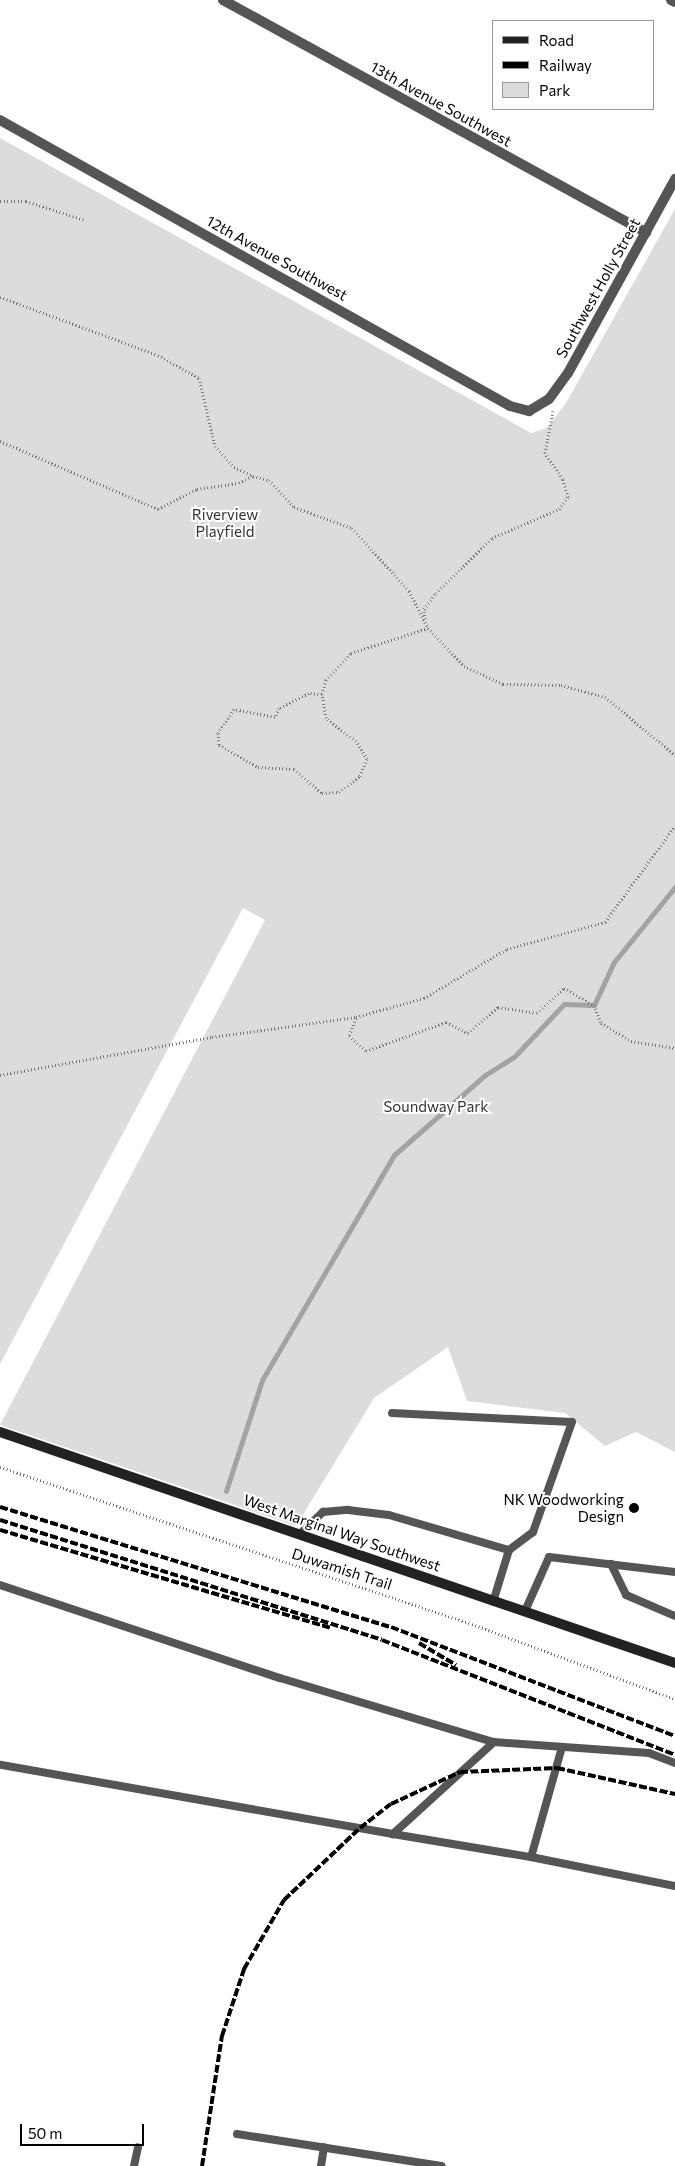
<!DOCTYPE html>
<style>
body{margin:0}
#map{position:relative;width:675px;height:2166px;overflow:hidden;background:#fff;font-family:Commissioner,sans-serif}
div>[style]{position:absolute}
.green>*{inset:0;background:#dcdcdc}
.stream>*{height:5px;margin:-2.5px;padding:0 2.5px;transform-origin:2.5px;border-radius:2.5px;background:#a3a3a3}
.path>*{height:3px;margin-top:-1.5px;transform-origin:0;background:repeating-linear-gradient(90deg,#777 0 1px,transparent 0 3.5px)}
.service>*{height:8px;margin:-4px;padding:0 4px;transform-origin:4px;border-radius:4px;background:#555}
.minor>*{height:10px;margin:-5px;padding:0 5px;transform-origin:5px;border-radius:5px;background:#555}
.secondary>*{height:10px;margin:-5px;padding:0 5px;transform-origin:5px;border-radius:5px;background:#222}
.rail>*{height:4px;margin-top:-2px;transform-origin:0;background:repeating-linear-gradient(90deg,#000 0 8px,transparent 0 10.5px)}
.dots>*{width:14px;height:14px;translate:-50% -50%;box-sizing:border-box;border:2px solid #fff;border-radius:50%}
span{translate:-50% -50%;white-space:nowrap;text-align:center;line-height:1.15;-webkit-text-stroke:4px #fff;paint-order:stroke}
.street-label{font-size:15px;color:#000}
.park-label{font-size:15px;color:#333}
.poi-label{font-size:15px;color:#000}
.right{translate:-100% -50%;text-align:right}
.legend{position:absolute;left:492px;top:20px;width:162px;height:90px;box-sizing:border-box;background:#fff;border:1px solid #999;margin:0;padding:6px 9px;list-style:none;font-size:15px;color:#000}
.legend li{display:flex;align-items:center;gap:10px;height:25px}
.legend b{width:25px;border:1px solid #999}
.scale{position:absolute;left:20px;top:2124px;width:124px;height:22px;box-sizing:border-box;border:2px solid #000;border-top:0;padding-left:6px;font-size:15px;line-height:18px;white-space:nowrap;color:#000;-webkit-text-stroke:4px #fff;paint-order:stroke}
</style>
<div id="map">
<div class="green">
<i style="clip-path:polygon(0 138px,531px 433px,547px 428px,566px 403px,675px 209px,675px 1452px,636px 1432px,605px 1446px,565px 1413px,467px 1401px,448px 1347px,374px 1398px,296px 1526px,0 1425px,265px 920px,243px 908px,0 1364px)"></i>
</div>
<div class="stream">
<i style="left:226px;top:1491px;width:117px;rotate:-72deg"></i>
<i style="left:262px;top:1380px;width:261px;rotate:-59.6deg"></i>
<i style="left:394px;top:1155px;width:121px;rotate:-41.3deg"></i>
<i style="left:485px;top:1075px;width:34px;rotate:-32deg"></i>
<i style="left:514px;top:1057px;width:73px;rotate:-46.7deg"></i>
<i style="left:564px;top:1004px;width:30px;rotate:2deg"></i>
<i style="left:594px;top:1005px;width:47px;rotate:-65.1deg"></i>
<i style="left:614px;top:962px;width:97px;rotate:-50.9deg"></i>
</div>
<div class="path">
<i style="left:0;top:201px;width:26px"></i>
<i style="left:26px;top:201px;width:62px;rotate:17.9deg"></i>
<i style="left:0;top:297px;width:168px;rotate:20.2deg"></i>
<i style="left:158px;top:355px;width:47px;rotate:29.3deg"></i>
<i style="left:199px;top:378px;width:70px;rotate:76.8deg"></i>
<i style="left:215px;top:446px;width:28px;rotate:48deg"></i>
<i style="left:234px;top:467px;width:21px;rotate:25deg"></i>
<i style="left:0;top:441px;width:172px;rotate:23.3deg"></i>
<i style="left:158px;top:509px;width:44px;rotate:-27.1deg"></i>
<i style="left:197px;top:489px;width:42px;rotate:-8.1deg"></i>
<i style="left:239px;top:483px;width:16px;rotate:-27deg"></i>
<i style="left:253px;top:476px;width:16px;rotate:14deg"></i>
<i style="left:269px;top:480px;width:37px;rotate:47deg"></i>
<i style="left:294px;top:507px;width:62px;rotate:19.9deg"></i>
<i style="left:352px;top:528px;width:85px;rotate:47.9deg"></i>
<i style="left:409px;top:591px;width:42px;rotate:62.8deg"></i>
<i style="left:428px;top:628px;width:52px;rotate:46.5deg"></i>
<i style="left:464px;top:666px;width:43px;rotate:24.8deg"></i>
<i style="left:503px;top:684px;width:58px;rotate:1deg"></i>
<i style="left:561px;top:685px;width:46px;rotate:15.3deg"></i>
<i style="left:605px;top:697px;width:91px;rotate:39.6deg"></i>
<i style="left:425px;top:619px;width:10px;rotate:-96deg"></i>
<i style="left:424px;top:609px;width:20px;rotate:-53deg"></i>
<i style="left:436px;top:593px;width:78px;rotate:-44.5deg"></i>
<i style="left:492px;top:538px;width:73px;rotate:-23.4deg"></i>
<i style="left:559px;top:509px;width:15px;rotate:-53deg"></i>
<i style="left:568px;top:497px;width:19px;rotate:-106deg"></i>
<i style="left:563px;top:479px;width:32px;rotate:-125deg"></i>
<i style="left:545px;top:453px;width:43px;rotate:-79.2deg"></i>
<i style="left:322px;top:694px;width:13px;rotate:-176deg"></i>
<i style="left:309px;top:693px;width:34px;rotate:153deg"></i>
<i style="left:279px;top:708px;width:10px;rotate:114deg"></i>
<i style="left:275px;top:717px;width:42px;rotate:-169deg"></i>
<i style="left:234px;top:709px;width:29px;rotate:124deg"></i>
<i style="left:218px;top:733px;width:12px;rotate:85deg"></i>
<i style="left:219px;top:745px;width:45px;rotate:29.4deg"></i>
<i style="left:258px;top:767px;width:36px;rotate:3deg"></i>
<i style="left:294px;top:769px;width:37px;rotate:41deg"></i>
<i style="left:322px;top:793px;width:17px;rotate:-3deg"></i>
<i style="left:339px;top:792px;width:26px;rotate:-37deg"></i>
<i style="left:360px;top:776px;width:18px;rotate:-68deg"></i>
<i style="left:367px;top:759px;width:21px;rotate:-121deg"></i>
<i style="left:356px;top:741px;width:38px;rotate:-143deg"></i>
<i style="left:326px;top:718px;width:24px;rotate:-99deg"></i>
<i style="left:322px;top:694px;width:15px;rotate:-74deg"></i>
<i style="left:326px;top:680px;width:37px;rotate:-47deg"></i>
<i style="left:351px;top:653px;width:81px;rotate:-18deg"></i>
<i style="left:356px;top:1018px;width:19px;rotate:111deg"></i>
<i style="left:349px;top:1036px;width:23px;rotate:41deg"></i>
<i style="left:366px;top:1051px;width:85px;rotate:-19.9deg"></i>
<i style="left:446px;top:1022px;width:25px;rotate:27deg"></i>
<i style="left:468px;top:1033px;width:40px;rotate:-41deg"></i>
<i style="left:498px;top:1007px;width:39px;rotate:9deg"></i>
<i style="left:537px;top:1013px;width:37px;rotate:-43deg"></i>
<i style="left:564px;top:988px;width:34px;rotate:30deg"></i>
<i style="left:594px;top:1005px;width:19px;rotate:69deg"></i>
<i style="left:601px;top:1023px;width:35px;rotate:31deg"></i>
<i style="left:631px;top:1041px;width:45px;rotate:9deg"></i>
<i style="left:0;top:1075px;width:215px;rotate:-10.2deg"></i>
<i style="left:212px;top:1037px;width:145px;rotate:-7.9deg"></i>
<i style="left:356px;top:1017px;width:71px;rotate:-15.6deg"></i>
<i style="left:424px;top:998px;width:96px;rotate:-30.6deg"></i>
<i style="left:507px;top:949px;width:102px;rotate:-15.4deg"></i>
<i style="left:605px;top:922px;width:119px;rotate:-53.9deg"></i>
<i style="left:0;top:1467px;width:497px;rotate:18.4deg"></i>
<i style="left:472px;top:1624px;width:216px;rotate:20.3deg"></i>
</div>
<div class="service">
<i style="left:392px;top:1413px;width:180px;rotate:2.9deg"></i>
<i style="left:572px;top:1422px;width:117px;rotate:109.5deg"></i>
<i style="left:533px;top:1532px;width:30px;rotate:143deg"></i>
<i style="left:509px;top:1550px;width:54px;rotate:107.1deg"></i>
<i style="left:300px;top:1534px;width:32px;rotate:-44deg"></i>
<i style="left:323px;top:1512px;width:25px;rotate:-5deg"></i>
<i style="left:348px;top:1510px;width:41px;rotate:7deg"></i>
<i style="left:389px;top:1515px;width:125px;rotate:16.3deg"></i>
<i style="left:611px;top:1564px;width:34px;rotate:64deg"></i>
<i style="left:626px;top:1595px;width:53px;rotate:23.2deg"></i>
<i style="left:0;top:1585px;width:295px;rotate:18.4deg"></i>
<i style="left:280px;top:1678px;width:223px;rotate:16.7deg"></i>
<i style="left:494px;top:1742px;width:137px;rotate:137.7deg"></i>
<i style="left:393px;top:1834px;width:399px;rotate:-170deg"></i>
<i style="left:525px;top:1611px;width:59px;rotate:-66deg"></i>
<i style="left:549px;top:1557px;width:127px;rotate:6.8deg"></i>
<i style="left:494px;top:1742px;width:155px;rotate:4.1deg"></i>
<i style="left:649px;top:1753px;width:28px;rotate:21deg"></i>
<i style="left:562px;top:1747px;width:114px;rotate:105.7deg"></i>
<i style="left:531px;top:1857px;width:147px;rotate:11.4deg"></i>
<i style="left:393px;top:1834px;width:140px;rotate:9.5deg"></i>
<i style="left:237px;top:2134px;width:207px;rotate:8.9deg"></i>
<i style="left:134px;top:2166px;width:19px;rotate:-78deg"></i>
<i style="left:321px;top:2166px;width:19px;rotate:-81deg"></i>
</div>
<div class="minor">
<i style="left:223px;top:0;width:483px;rotate:28.8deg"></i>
<i style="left:671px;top:0;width:4px;rotate:27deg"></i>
<i style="left:0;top:120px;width:585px;rotate:29.28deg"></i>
<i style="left:510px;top:406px;width:20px;rotate:15deg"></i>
<i style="left:529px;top:411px;width:23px;rotate:-31deg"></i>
<i style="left:549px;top:399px;width:32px;rotate:-54deg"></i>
<i style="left:568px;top:373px;width:222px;rotate:-61.1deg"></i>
</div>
<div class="secondary">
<i style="left:0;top:1432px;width:713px;rotate:18.89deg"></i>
</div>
<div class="rail">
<i style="left:0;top:1507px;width:409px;rotate:17.1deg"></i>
<i style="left:391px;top:1627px;width:304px;rotate:21deg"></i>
<i style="left:0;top:1520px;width:400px;rotate:17.4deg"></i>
<i style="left:382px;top:1640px;width:315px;rotate:21.4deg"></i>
<i style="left:0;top:1530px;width:344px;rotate:16.5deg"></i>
<i style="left:419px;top:1643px;width:43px;rotate:30.7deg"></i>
<i style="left:202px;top:2166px;width:132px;rotate:-81.3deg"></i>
<i style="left:222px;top:2036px;width:71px;rotate:-71.8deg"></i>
<i style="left:244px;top:1969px;width:80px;rotate:-59.9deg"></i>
<i style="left:284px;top:1900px;width:105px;rotate:-43.5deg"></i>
<i style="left:360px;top:1828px;width:39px;rotate:-38deg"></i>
<i style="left:391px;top:1804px;width:76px;rotate:-24.9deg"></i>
<i style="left:460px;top:1772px;width:97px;rotate:-2.4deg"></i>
<i style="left:557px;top:1768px;width:121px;rotate:12.4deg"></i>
</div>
<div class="dots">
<i style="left:634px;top:1508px;background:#000"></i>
</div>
<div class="street-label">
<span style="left:441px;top:104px;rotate:29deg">13th Avenue Southwest</span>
<span style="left:277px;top:258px;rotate:29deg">12th Avenue Southwest</span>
<span style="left:598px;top:288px;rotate:-61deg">Southwest Holly Street</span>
<span style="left:342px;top:1533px;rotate:19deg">West Marginal Way Southwest</span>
<span style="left:342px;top:1569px;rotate:18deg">Duwamish Trail</span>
</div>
<div class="park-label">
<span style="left:225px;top:523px">Riverview<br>Playfield</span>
<span style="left:436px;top:1107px">Soundway Park</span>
</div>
<div class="poi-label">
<span class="right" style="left:624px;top:1508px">NK Woodworking<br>Design</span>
</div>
<ul class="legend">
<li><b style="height:6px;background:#222"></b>Road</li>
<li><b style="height:6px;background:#000"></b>Railway</li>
<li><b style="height:14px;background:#dcdcdc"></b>Park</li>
</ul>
<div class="scale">50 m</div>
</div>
